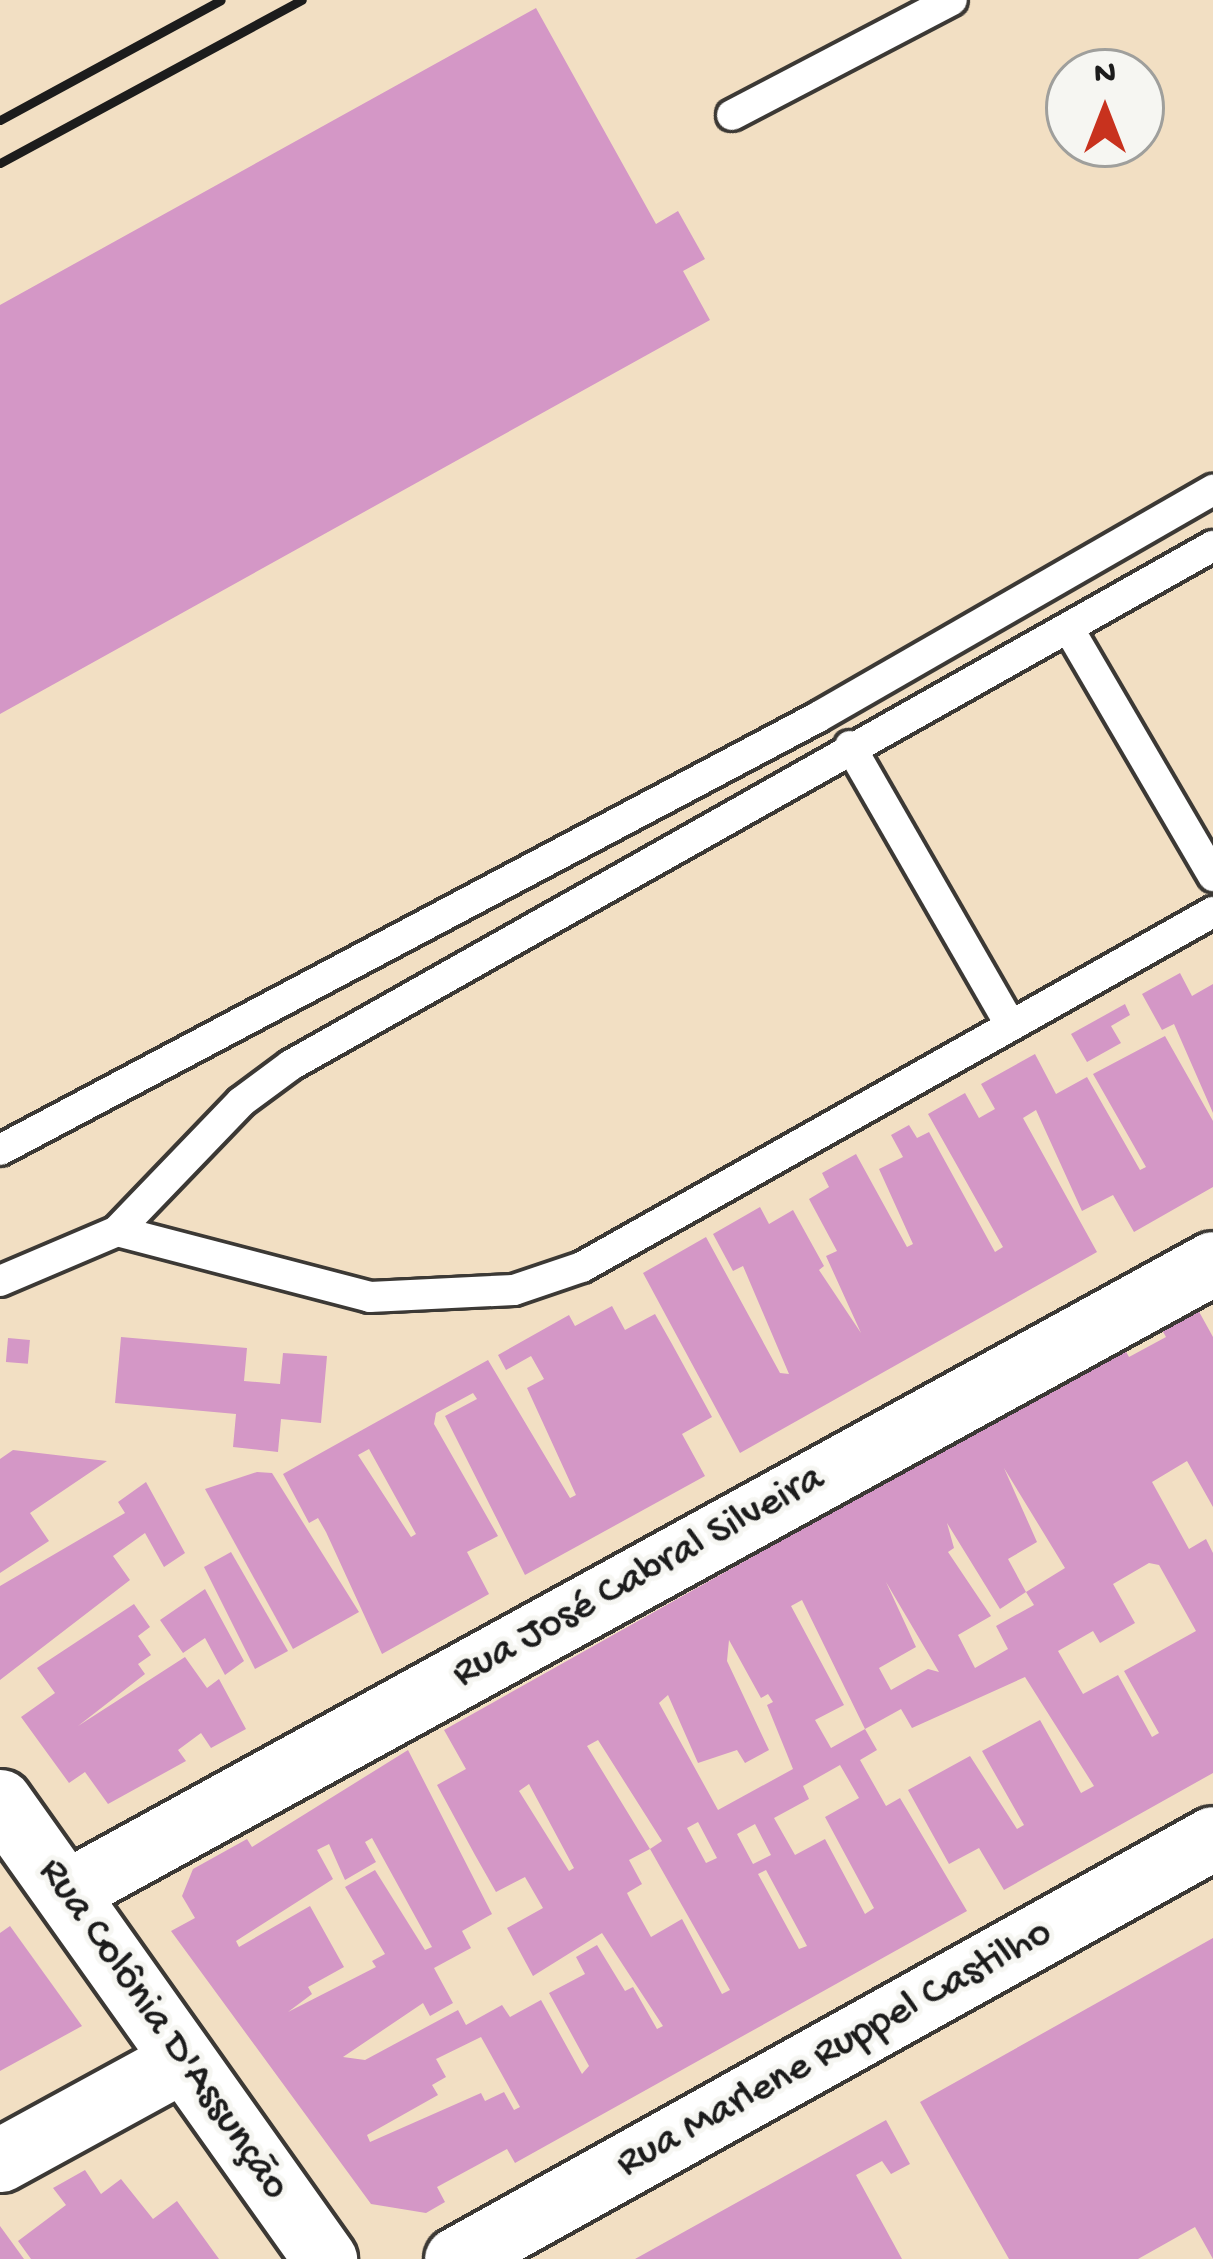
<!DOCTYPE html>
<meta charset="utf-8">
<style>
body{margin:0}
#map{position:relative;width:1213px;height:2259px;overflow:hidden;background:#f2dfc3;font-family:"Gochi Hand",sans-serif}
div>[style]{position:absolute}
.building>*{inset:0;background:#d497c6;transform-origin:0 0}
.roads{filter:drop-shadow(3px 0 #3c3935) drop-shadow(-3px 0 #3c3935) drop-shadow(0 3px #3c3935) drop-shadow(0 -3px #3c3935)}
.service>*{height:30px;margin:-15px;padding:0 15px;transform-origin:15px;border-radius:15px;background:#fff}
.minor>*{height:63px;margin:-31.5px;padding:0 31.5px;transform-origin:31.5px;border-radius:31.5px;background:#fff}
.rail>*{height:9px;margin:-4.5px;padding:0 4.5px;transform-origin:4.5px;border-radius:4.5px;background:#1c1c1c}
span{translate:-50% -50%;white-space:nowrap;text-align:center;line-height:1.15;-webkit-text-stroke:10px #f6f6f2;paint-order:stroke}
.street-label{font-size:42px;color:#1c1c1c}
.north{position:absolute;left:1045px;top:48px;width:120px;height:120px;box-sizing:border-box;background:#f6f6f2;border:3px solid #9f9f9c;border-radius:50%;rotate:0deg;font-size:33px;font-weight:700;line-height:48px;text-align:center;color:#1c1c1c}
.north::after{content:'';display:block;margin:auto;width:42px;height:54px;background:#c8321e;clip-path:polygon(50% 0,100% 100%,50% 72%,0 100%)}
</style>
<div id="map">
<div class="building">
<i style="clip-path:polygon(536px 8px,656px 224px,678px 211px,705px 259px,683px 271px,710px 320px,0 714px,0 305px)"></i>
<i style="clip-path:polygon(1180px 973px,1192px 996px,1213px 984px,1213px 1113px,1174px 1024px,1162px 1030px,1142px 994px)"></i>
<i style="clip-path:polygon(1125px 1004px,1130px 1015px,1111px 1026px,1121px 1043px,1087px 1062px,1071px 1034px)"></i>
<i style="clip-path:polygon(1165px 1036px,1213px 1121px,1213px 1187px,1134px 1232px,1113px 1195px,1082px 1211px,1036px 1110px,1023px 1118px,1097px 1252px,740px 1453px,643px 1273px,706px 1237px,780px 1373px,789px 1374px,743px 1266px,733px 1271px,713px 1234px,760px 1207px,769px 1224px,793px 1210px,824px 1266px,819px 1270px,861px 1333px,826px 1256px,837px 1251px,809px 1199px,829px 1187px,822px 1173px,856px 1154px,907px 1247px,913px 1244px,879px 1169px,903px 1157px,891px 1135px,909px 1125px,917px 1138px,929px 1132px,995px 1252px,1003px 1247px,928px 1114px,965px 1093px,979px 1118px,995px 1109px,981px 1084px,1035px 1054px,1056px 1094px,1087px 1077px,1140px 1170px,1146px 1167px,1093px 1074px)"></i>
<i style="clip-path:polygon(evenodd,612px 1306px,625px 1330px,655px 1314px,672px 1344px,712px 1417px,682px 1434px,705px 1476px,525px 1575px,445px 1416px,477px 1399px,473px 1393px,436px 1413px,434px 1424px,498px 1536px,467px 1552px,489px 1594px,382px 1654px,326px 1532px,318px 1518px,309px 1523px,283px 1474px,488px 1360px,570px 1498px,576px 1495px,527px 1388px,544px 1379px,531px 1356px,506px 1370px,498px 1355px,569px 1315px,575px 1326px,612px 1306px,369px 1449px,416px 1534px,411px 1537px,358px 1455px,369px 1449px)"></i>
<i style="clip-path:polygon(evenodd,1197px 1308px,1213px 1337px,1213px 1507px,1187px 1461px,1152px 1482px,1189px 1549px,1206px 1539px,1213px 1553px,1213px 1773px,1004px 1890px,979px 1848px,949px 1864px,908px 1790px,970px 1756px,1017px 1829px,1024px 1825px,982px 1751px,1040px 1720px,1081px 1793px,1094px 1786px,1025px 1677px,912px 1728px,901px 1709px,865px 1729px,802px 1600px,791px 1606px,844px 1705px,815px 1720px,831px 1748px,865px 1729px,877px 1750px,860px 1760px,886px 1806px,900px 1798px,967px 1911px,515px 2163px,507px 2149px,437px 2187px,445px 2202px,426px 2213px,371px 2204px,171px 1931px,195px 1918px,182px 1896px,193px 1869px,247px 1839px,252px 1847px,408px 1750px,492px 1914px,462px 1931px,471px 1948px,434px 1968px,453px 2003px,430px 2016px,423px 2003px,343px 2057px,365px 2060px,458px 2010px,466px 2025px,502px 2005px,510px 2017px,541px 2000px,582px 2074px,589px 2066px,549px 1993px,585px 1974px,576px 1957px,597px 1945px,625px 1991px,633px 1987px,657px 2029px,663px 2026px,602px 1933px,533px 1976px,507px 1928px,543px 1908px,525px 1877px,496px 1892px,475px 1855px,437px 1785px,466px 1769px,444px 1730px,1124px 1348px,1129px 1357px,1166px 1337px,1161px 1328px,1197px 1308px,1004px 1468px,1065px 1568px,1026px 1592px,1008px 1559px,1037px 1542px,1004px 1468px,1197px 1308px,947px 1523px,1000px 1609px,1026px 1592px,1034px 1605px,996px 1626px,1008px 1649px,975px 1668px,958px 1635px,991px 1616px,948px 1552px,954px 1548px,947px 1523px,1197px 1308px,1149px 1563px,1159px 1565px,1196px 1631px,1124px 1671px,1159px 1733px,1152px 1737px,1118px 1675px,1083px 1694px,1058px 1651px,1093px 1631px,1100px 1643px,1135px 1623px,1113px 1584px,1149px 1563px,1197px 1308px,886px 1582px,939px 1672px,928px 1669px,891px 1690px,879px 1668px,916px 1647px,886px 1582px,1197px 1308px,729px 1640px,761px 1698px,768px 1694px,773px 1702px,767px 1705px,793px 1769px,718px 1810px,659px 1703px,668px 1695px,698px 1763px,737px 1750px,745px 1763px,769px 1750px,727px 1661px,729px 1640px,1197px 1308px,598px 1740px,662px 1841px,650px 1849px,730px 1990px,722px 1994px,682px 1919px,651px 1937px,631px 1901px,627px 1893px,642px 1884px,629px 1860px,650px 1849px,587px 1746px,598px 1740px,1197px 1308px,840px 1765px,859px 1798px,825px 1817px,874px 1908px,865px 1914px,825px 1839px,795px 1855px,774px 1818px,809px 1799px,803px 1786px,840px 1765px,1197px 1308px,529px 1784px,574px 1868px,569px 1871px,519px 1791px,529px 1784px,1197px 1308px,698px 1822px,717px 1858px,706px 1863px,687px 1828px,698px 1822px,1197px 1308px,755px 1824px,771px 1855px,753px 1864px,737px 1834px,755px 1824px,1197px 1308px,372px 1838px,432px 1947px,425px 1950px,375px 1870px,345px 1887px,385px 1954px,372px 1961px,376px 1967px,288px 2012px,312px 1994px,308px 1987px,344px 1967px,310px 1906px,239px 1947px,236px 1941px,333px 1879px,317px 1850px,329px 1844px,345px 1880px,376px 1862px,365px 1842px,372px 1838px,1197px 1308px,766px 1870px,807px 1946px,799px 1949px,758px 1874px,766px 1870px,1197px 1308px,481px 2037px,520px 2107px,514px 2110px,504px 2092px,485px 2101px,481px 2093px,370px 2142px,367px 2135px,438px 2095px,432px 2085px,446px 2077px,436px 2059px,481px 2037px)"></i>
<i style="clip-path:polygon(121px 1337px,247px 1348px,244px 1381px,280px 1384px,283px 1353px,327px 1356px,321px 1423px,281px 1419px,278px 1452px,233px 1447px,236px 1414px,115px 1403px)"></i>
<i style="left:8px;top:1338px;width:22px;height:24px;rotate:5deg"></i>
<i style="clip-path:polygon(13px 1450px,107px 1461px,30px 1513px,49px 1541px,0 1573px,0 1459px)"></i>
<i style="clip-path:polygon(257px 1472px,272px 1473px,359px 1612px,293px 1649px,205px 1489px)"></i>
<i style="clip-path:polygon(146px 1482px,185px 1553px,164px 1567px,145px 1533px,113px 1556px,130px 1580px,0 1680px,0 1586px,125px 1513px,118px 1502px)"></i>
<i style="clip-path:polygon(231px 1552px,288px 1651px,255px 1669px,204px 1567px)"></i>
<i style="clip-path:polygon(205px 1589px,244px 1661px,225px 1675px,205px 1638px,183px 1653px,160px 1620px)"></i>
<i style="clip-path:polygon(134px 1604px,150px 1627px,138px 1636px,151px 1655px,138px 1664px,145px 1674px,78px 1726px,185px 1657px,207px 1688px,219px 1679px,246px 1729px,211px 1748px,201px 1733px,178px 1750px,186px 1761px,108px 1804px,85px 1772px,69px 1783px,21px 1717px,55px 1693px,37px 1668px)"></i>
<i style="clip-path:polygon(10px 1926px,82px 2026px,0 2071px,0 1933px)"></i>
<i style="clip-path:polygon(1213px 1938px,1213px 2259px,1195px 2227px,1138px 2259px,1009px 2259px,920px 2102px)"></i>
<i style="clip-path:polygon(886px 2120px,910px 2164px,891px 2174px,882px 2161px,856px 2175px,902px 2259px,635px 2259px)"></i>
<i style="clip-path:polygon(85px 2170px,101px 2194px,121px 2179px,153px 2219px,177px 2201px,219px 2259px,31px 2259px,18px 2241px,66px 2205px,53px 2188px)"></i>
<i style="clip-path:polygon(0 2226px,24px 2259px,0 2259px)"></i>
</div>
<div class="roads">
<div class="service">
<i style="left:732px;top:115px;width:248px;rotate:-27.6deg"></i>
<i style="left:1070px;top:631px;width:284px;rotate:59.7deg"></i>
<i style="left:850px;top:746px;width:321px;rotate:60.1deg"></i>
<i style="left:0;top:1150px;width:926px;rotate:-27.89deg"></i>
<i style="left:818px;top:717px;width:456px;rotate:-29.9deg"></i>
<i style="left:117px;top:1231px;width:179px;rotate:-46.1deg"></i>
<i style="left:241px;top:1102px;width:62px;rotate:-36.5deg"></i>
<i style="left:291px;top:1065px;width:1058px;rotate:-29.38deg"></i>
<i style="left:0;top:1281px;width:127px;rotate:-23.1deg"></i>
<i style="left:117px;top:1231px;width:261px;rotate:14.6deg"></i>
<i style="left:370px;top:1297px;width:144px;rotate:-2.8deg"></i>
<i style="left:514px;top:1290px;width:72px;rotate:-18.7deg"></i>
<i style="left:582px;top:1267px;width:724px;rotate:-29.36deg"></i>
</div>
<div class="minor">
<i style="left:0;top:1801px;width:562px;rotate:54.64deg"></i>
<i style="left:66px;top:1892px;width:1308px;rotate:-28.74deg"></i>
<i style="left:0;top:2160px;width:204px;rotate:-28.7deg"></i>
<i style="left:456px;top:2259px;width:866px;rotate:-29.08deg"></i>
</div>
</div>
<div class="rail">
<i style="left:0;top:120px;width:251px;rotate:-28.5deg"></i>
<i style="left:0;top:163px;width:343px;rotate:-28.4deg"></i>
</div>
<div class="street-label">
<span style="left:639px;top:1578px;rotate:-29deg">Rua José Cabral Silveira</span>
<span style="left:162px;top:2030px;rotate:55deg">Rua Colônia D'Assunção</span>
<span style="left:835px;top:2050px;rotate:-29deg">Rua Marlene Ruppel Castilho</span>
</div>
<div class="north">N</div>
</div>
